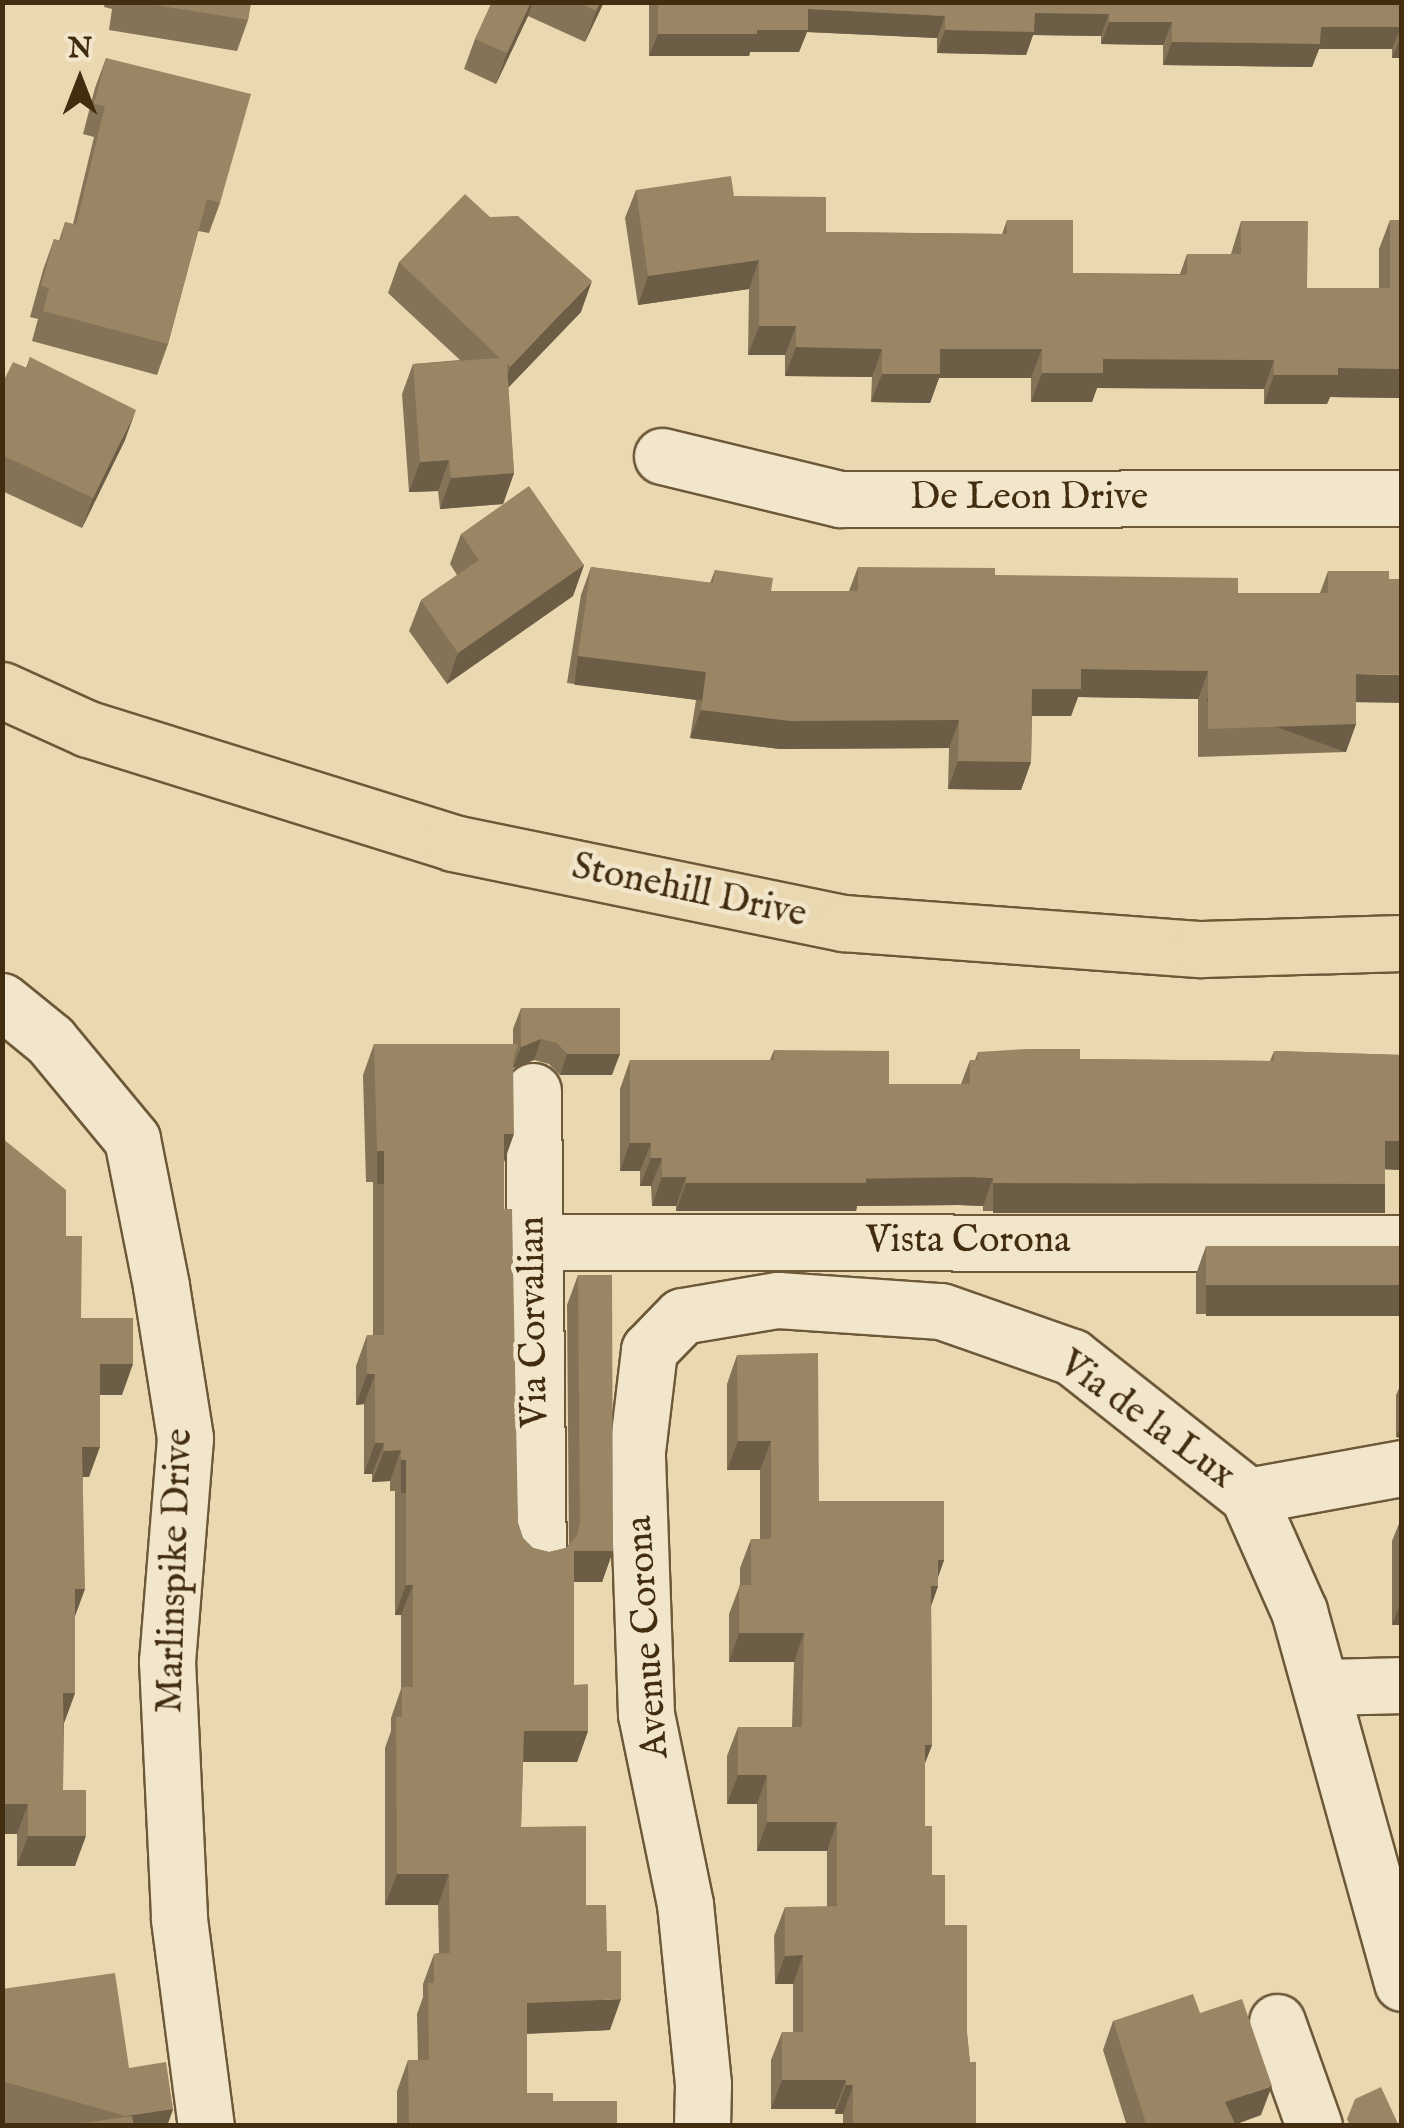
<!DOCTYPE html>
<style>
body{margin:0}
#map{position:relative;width:1404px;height:2128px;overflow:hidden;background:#ead8b1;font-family:"IM FELL English",serif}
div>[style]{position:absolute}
.roads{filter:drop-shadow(2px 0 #6d5838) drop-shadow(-2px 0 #6d5838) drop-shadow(0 2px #6d5838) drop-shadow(0 -2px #6d5838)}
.minor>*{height:55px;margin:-27.5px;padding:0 27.5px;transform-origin:27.5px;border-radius:27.5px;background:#f1e6cc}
.major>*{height:55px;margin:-27.5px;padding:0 27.5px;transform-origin:27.5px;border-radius:27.5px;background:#ead8b1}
.wall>*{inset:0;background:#847356}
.shaded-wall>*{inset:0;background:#6c5e46;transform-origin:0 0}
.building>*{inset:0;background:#9a8664;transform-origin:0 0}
span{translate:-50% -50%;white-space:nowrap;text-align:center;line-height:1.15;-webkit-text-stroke:9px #f1e6cc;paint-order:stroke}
.street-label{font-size:38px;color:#432d10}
.frame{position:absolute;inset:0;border:5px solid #432d10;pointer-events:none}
.north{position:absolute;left:30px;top:30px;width:100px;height:100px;-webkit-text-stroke:8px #f1e6cc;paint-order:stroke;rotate:0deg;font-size:28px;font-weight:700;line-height:40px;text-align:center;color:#432d10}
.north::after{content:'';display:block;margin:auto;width:35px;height:45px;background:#432d10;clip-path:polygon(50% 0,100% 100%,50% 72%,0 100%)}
</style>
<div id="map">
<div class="roads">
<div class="minor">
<i style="left:662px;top:456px;width:183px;rotate:13.6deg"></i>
<i style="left:840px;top:499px;width:562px;rotate:-0.1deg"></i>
<i style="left:2px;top:1001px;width:62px;rotate:39.1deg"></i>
<i style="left:50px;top:1040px;width:129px;rotate:50.4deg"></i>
<i style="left:132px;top:1139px;width:150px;rotate:78.8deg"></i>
<i style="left:161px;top:1286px;width:154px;rotate:81deg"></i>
<i style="left:185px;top:1438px;width:224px;rotate:94.6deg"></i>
<i style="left:167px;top:1661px;width:258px;rotate:87.3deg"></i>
<i style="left:179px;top:1919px;width:209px;rotate:82.6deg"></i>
<i style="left:533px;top:1091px;width:461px;rotate:89.4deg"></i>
<i style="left:533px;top:1242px;width:869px;rotate:0.07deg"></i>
<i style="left:1248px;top:1496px;width:157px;rotate:-10.3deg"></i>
<i style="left:1322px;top:1687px;width:80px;rotate:-1.4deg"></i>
<i style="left:1277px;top:2022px;width:110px;rotate:70.4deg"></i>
<i style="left:702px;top:2126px;width:42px;rotate:-88.6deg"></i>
<i style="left:703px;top:2084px;width:181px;rotate:-95.7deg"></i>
<i style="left:685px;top:1904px;width:194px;rotate:-101.6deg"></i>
<i style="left:646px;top:1714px;width:263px;rotate:-92deg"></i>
<i style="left:637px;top:1451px;width:102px;rotate:-83.2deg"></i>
<i style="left:649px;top:1350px;width:47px;rotate:-45.9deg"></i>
<i style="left:682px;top:1316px;width:97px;rotate:-9.5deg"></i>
<i style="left:778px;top:1300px;width:163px;rotate:3.9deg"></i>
<i style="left:941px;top:1311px;width:139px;rotate:19.3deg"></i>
<i style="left:1072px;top:1357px;width:224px;rotate:38.3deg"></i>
<i style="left:1248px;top:1496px;width:126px;rotate:66.1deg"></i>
<i style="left:1299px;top:1611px;width:386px;rotate:74.5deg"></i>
</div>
<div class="major">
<i style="left:2px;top:690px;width:94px;rotate:24.4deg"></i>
<i style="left:88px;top:729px;width:382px;rotate:17.3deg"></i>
<i style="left:453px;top:843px;width:398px;rotate:11.6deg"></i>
<i style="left:843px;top:923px;width:359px;rotate:4.2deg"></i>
<i style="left:1201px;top:949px;width:201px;rotate:-1.7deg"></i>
</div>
</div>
<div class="wall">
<i style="clip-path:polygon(105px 2px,251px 2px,248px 20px,237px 51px,109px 30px,112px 9px,104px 7px)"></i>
<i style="clip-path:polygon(492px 2px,604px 2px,585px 42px,528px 16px,496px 84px,464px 69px,475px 39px)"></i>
<i style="clip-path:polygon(649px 2px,1402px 2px,1402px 58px,1392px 58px,1392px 49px,1319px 49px,1312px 67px,1163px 65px,1163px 45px,1101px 44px,1101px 36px,1033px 35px,1026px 55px,937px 53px,937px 38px,807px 32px,799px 52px,750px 52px,749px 56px,649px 56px)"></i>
<i style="clip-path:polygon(106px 58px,220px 203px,209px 233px,198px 231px,168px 344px,157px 375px,32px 341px,38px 319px,30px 317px,43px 270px,54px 239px,59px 241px,65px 222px,73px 224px,94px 137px,83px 134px,95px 88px)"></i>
<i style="clip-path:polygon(636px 190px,734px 196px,826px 232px,1002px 234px,1007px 220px,1073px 273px,1180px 274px,1187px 254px,1231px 254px,1241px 221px,1307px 288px,1379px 288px,1379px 249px,1390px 220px,1402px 398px,1330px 397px,1327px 404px,1264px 404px,1264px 389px,1097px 388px,1092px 402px,1031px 402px,1031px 378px,939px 378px,930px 403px,871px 402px,872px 377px,785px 376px,785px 355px,748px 355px,749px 289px,638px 305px,625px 218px)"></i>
<i style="clip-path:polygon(399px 262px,581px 312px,508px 388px,514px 473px,503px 504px,440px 509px,438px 491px,409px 492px,402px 394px,413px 364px,460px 360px,388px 293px)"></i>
<i style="clip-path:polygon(30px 357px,125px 440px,82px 528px,2px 491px,2px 379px,4px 380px,26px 368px)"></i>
<i style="clip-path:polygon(461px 534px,584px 565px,573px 596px,447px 684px,409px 631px,421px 600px,457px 575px,450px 564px)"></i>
<i style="clip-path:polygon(591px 567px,710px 583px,715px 570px,771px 591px,849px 591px,858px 567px,995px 575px,1238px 593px,1320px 593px,1328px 571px,1356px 702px,1356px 724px,1346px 752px,1198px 757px,1198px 699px,1078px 697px,1071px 716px,1032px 716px,1031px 762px,1021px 790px,948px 789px,949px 748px,780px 749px,690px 738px,696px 700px,567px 683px,581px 595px)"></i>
<i style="clip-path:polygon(521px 1008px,612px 1075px,560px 1075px,549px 1064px,534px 1060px,513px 1068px,504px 1162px,504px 1209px,518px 1523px,523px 1538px,533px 1548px,549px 1552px,566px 1548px,569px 1544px,567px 1305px,578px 1275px,613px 1551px,602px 1582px,574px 1582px,574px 1685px,588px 1731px,577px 1762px,523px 1762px,521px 1827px,586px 1905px,610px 2030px,527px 2034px,527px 2093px,553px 2101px,617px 2126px,397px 2126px,397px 2091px,408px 2060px,418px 2060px,417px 2014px,423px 1997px,423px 1984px,434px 1954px,439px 1953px,438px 1905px,385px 1905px,385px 1748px,391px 1731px,391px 1718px,401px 1689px,401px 1615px,395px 1615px,395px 1491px,390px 1491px,390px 1481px,372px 1482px,372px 1474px,364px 1474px,364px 1404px,356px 1405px,356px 1366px,367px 1335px,373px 1335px,373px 1182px,366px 1182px,363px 1075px,374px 1044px,513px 1044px,513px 1029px)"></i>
<i style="clip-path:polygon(774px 1050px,889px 1084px,961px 1084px,970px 1060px,975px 1060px,978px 1052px,1080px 1059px,1270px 1061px,1274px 1051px,1402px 1055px,1402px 1170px,1385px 1169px,1385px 1184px,1375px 1212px,983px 1211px,983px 1206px,959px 1205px,857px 1206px,856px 1211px,676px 1211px,676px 1206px,652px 1206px,651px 1186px,640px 1186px,640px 1171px,620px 1171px,620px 1089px,630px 1060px,770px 1060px)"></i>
<i style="clip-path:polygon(66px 1236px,81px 1318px,122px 1395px,100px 1395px,89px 1477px,83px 1477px,75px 1617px,75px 1693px,64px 1723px,63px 1790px,75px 1866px,17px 1866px,17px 1834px,2px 1834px)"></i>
<i style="clip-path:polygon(1206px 1246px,1402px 1246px,1402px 1314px,1196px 1314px,1196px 1274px)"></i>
<i style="clip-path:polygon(737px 1355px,819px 1501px,944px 1560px,938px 1577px,938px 1586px,931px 1606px,932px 1745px,925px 1763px,925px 1826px,932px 1875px,945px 1925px,967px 2033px,976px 2126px,843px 2126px,843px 2114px,835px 2114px,835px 2109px,771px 2109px,771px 2060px,782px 2032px,793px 2032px,793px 1984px,775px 1984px,774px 1936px,785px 1907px,827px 1907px,827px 1851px,757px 1851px,757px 1804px,727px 1804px,727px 1756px,738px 1727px,792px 1727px,794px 1662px,729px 1662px,729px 1614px,740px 1585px,740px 1568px,751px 1539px,760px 1539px,760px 1470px,727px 1470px,727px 1384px)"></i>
<i style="clip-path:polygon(1402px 1382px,1402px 1438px,1396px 1437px,1396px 1395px)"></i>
<i style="clip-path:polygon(1402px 1516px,1402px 1625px,1392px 1625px,1392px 1541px)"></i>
<i style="clip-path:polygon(2px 1989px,129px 2068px,173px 2109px,167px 2126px,9px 2126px,2px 2124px)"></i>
<i style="clip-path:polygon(1200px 2013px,1261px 2115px,1236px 2124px,1236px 2126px,1127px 2126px,1103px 2050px,1113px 2021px)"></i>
</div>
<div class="shaded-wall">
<i style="clip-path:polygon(531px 2px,533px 2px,528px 16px,496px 84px,507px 53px)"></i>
<i style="clip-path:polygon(600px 2px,604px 2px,585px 42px,596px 11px)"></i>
<i style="clip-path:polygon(808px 9px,945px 16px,937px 38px,807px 32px,799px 52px,750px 52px,749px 56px,649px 56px,658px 34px,757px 30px)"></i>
<i style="clip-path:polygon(1035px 13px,1109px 14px,1101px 36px,1033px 35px,1026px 55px,937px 53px,945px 30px)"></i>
<i style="clip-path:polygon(1109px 22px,1172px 22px,1163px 45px,1101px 44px)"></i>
<i style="clip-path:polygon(1321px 27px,1401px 27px,1392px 49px,1319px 49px,1312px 67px,1163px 65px,1172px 42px)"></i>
<i style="clip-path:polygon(1401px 36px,1402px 58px,1392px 58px)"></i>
<i style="clip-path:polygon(759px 260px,749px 289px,638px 305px,648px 276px)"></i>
<i style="clip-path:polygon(592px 281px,581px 312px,499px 397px,510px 367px)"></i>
<i style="clip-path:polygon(759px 326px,796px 326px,785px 355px,748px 355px)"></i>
<i style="clip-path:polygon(796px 347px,882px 349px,872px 377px,785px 376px)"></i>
<i style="clip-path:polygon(940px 349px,1042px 349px,1031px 378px,939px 378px,930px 403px,871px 402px,882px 374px)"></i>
<i style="clip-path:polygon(1103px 359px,1274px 360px,1264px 389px,1097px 388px,1092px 402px,1031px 402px,1042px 373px)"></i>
<i style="clip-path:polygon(1338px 368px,1402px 369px,1402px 398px,1330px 397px,1327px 404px,1264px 404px,1274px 375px)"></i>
<i style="clip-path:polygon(136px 410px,125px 440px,82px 528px,93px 498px)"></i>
<i style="clip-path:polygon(449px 460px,438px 491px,409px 492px,420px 462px)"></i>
<i style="clip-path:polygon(514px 473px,503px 504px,440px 509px,451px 478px)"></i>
<i style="clip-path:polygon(584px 565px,573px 596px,447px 684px,458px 653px)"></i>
<i style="left:578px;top:656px;width:129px;height:29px;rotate:7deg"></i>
<i style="clip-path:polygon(1081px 669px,1208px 671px,1198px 699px,1078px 697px,1071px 716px,1022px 716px,1032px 689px)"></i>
<i style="clip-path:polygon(1356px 674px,1402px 675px,1402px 703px,1346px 702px)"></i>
<i style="clip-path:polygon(701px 710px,959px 720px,949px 748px,780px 749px,690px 738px)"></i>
<i style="left:1356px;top:724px;width:30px;height:148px;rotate:110deg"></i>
<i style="clip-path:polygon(958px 761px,1031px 762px,1021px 790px,948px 789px)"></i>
<i style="clip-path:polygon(541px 1039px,534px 1060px,513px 1068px,521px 1047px)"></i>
<i style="clip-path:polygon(567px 1054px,620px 1054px,612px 1075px,560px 1075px)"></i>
<i style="clip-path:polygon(504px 1134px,514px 1134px,503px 1165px)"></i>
<i style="clip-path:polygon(1385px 1141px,1402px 1141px,1402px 1170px,1375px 1169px)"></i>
<i style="clip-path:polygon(630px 1143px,651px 1143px,640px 1171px,620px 1171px)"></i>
<i style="left:377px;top:1151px;width:7px;height:33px"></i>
<i style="clip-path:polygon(651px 1158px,662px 1158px,651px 1186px,640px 1186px)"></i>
<i style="clip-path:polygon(662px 1177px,686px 1177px,676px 1206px,652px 1206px)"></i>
<i style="clip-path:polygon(969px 1177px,993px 1178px,983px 1206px,959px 1205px,857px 1206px,856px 1211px,676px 1211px,686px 1183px)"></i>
<i style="left:993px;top:1183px;width:392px;height:30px"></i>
<i style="left:1206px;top:1285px;width:196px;height:31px"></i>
<i style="clip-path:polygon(100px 1364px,133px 1364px,122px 1395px,89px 1395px)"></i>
<i style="clip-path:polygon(367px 1374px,375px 1374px,364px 1404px,356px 1405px)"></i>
<i style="clip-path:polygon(1402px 1423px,1402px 1438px,1396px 1437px)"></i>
<i style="clip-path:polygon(738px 1441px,771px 1441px,760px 1470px,727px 1470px)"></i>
<i style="clip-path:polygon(375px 1443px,384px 1443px,372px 1474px,364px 1474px)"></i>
<i style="clip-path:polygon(82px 1447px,100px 1447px,89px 1477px,71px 1477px)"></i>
<i style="clip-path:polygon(401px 1450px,390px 1481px,372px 1482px,384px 1451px)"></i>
<i style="left:401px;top:1460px;width:5px;height:33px"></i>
<i style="clip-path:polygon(574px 1551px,613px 1551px,602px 1582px,562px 1582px)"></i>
<i style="clip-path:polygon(938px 1560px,944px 1560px,935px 1586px,938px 1586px,928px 1615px,920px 1615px)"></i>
<i style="clip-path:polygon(406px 1585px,413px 1585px,401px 1615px,395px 1615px)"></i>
<i style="clip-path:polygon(75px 1589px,85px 1589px,74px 1619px)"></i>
<i style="clip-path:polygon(1402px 1598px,1402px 1625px,1392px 1625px)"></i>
<i style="clip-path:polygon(739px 1633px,804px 1633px,794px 1662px,729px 1662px)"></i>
<i style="clip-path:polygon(63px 1693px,75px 1693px,64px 1723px)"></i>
<i style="clip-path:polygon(524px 1731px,588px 1731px,577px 1762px,513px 1762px)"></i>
<i style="clip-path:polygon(925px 1745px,932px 1745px,921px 1773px)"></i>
<i style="clip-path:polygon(738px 1775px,767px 1775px,757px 1804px,727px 1804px)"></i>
<i style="clip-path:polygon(2px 1804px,28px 1804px,17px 1834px,2px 1834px)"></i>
<i style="clip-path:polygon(767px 1822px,837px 1822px,827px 1851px,757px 1851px)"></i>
<i style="clip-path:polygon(28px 1836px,86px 1836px,75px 1866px,17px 1866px)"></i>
<i style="clip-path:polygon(397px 1874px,449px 1874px,438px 1905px,385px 1905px)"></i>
<i style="clip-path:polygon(803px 1955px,793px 1984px,775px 1984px,785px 1956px)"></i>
<i style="clip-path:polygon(621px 1999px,610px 2030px,516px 2034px,527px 2003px)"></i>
<i style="clip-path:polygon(782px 2080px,846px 2080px,835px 2109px,771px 2109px)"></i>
<i style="clip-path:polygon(846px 2085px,853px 2085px,843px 2114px,835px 2114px)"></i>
<i style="clip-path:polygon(1272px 2086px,1261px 2115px,1231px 2126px,1225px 2102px)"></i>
<i style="clip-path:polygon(173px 2109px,167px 2126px,122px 2126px,126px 2116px)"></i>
</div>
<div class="building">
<i style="clip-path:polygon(137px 2px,251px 2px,248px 20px)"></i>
<i style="clip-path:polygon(492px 2px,531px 2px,507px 53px,475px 39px)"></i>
<i style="clip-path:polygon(577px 2px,600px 2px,596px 11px)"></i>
<i style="clip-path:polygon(658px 2px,1402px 2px,1402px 36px,1401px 27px,1321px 27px,1320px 44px,1172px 42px,1172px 22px,1109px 22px,1109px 14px,1035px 13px,1034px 32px,945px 30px,945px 16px,808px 9px,808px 30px,757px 30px,757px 34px,658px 34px)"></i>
<i style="clip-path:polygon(106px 58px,251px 94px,220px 203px,207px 199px,168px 344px,43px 311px,49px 288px,41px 286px,54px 239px,61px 241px,65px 222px,76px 225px,105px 106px,94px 104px)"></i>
<i style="clip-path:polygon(731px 176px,734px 196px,826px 197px,826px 232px,1007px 234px,1007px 220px,1073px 220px,1073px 273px,1187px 275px,1187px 254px,1241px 254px,1241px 221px,1308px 221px,1307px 288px,1390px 288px,1390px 220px,1402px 220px,1402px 369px,1338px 368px,1338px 375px,1274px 375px,1274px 360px,1103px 359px,1103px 373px,1042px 373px,1042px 349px,940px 349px,940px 374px,882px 374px,882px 349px,796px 347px,796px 326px,759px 326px,759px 260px,648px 276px,636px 190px)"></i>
<i style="clip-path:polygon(465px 194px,490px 217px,518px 216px,592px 281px,510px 367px,507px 363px,514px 473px,451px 478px,449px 460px,420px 462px,413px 364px,500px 358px,399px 262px)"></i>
<i style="clip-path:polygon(30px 357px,136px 410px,93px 498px,2px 455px,2px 379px,4px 380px,13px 362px,27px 368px)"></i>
<i style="clip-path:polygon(529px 486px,584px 565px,458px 653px,421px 600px,479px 560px,461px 534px)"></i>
<i style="clip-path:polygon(591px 567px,713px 583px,715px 570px,773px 578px,771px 591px,858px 591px,858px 567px,995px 568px,995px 575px,1238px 578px,1238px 593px,1328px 593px,1328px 571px,1389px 571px,1389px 579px,1402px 579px,1402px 675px,1356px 674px,1356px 724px,1208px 729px,1208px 671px,1081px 669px,1081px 689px,1032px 689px,1031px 762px,958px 761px,959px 720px,790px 721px,701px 710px,706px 672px,578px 656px)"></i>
<i style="clip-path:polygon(521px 1008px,620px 1008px,620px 1054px,567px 1054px,557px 1043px,541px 1039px,521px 1047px)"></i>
<i style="clip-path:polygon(374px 1044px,518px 1044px,513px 1061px,514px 1134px,504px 1134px,504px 1209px,512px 1209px,518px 1523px,523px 1538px,533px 1548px,549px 1552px,566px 1548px,577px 1536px,580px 1521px,578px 1275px,612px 1275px,613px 1551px,574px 1551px,574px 1685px,588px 1684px,588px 1731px,524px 1731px,521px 1827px,586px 1826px,586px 1905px,606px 1905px,607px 1951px,621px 1951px,621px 1999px,527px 2003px,527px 2093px,553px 2093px,553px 2101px,617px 2101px,617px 2126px,409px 2126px,408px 2060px,429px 2060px,428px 1983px,434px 1983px,434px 1954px,450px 1953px,449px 1874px,397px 1874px,396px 1717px,402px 1717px,402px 1687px,413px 1687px,413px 1585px,406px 1585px,406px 1460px,401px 1460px,401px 1450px,384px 1451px,384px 1443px,375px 1443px,375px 1374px,367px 1374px,367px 1335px,384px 1335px,384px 1151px,377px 1151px)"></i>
<i style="clip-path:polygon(1026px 1049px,1080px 1049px,1080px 1059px,1274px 1061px,1274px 1051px,1402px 1055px,1402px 1141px,1385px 1141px,1385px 1184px,993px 1183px,993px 1178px,969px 1177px,866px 1178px,866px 1183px,686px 1183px,686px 1177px,662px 1177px,662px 1158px,651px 1158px,651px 1143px,630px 1143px,630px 1060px,774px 1060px,774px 1050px,889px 1051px,889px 1084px,970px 1084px,970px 1060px,978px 1060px,978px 1052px)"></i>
<i style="clip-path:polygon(2px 1138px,66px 1190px,66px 1236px,82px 1236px,81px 1318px,133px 1318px,133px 1364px,100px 1364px,100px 1447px,82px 1447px,85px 1589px,75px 1589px,75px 1693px,63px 1693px,63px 1790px,86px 1790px,86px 1836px,28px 1836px,28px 1804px,2px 1804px)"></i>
<i style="left:1206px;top:1246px;width:196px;height:39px"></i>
<i style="clip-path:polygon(818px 1353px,819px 1501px,944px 1501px,944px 1560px,938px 1560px,938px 1586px,931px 1586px,932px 1745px,925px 1745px,925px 1826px,932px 1826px,932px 1875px,945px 1875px,945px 1925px,967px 1925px,967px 2033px,970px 2062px,976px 2062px,976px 2126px,853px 2126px,853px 2085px,846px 2085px,846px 2080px,782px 2080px,782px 2032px,803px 2032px,803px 1955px,785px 1956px,785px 1907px,837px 1906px,837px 1822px,767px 1822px,767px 1775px,738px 1775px,738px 1727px,802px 1727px,804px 1633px,739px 1633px,739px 1585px,751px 1585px,751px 1539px,771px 1539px,771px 1441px,738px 1441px,737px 1355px)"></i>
<i style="clip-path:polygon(115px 1973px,129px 2068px,166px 2062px,173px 2109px,126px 2116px,2px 2081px,2px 1989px)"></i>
<i style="clip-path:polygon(1193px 1994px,1200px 2013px,1242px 1999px,1272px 2086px,1225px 2102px,1236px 2126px,1147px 2126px,1113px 2021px)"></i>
<i style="clip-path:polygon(1381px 2087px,1399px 2126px,1350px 2126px,1347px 2119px,1355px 2099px)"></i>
<i style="clip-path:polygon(132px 2116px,134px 2126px,62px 2126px)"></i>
</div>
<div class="street-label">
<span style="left:1029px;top:499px">De Leon Drive</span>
<span style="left:689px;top:892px;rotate:12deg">Stonehill Drive</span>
<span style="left:968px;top:1242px">Vista Corona</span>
<span style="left:535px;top:1322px;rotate:-91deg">Via Corvalian</span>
<span style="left:1146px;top:1421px;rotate:36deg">Via de la Lux</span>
<span style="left:176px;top:1571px;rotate:-88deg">Marlinspike Drive</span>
<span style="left:649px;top:1637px;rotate:-94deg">Avenue Corona</span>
</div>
<div class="frame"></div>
<div class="north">N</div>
</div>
